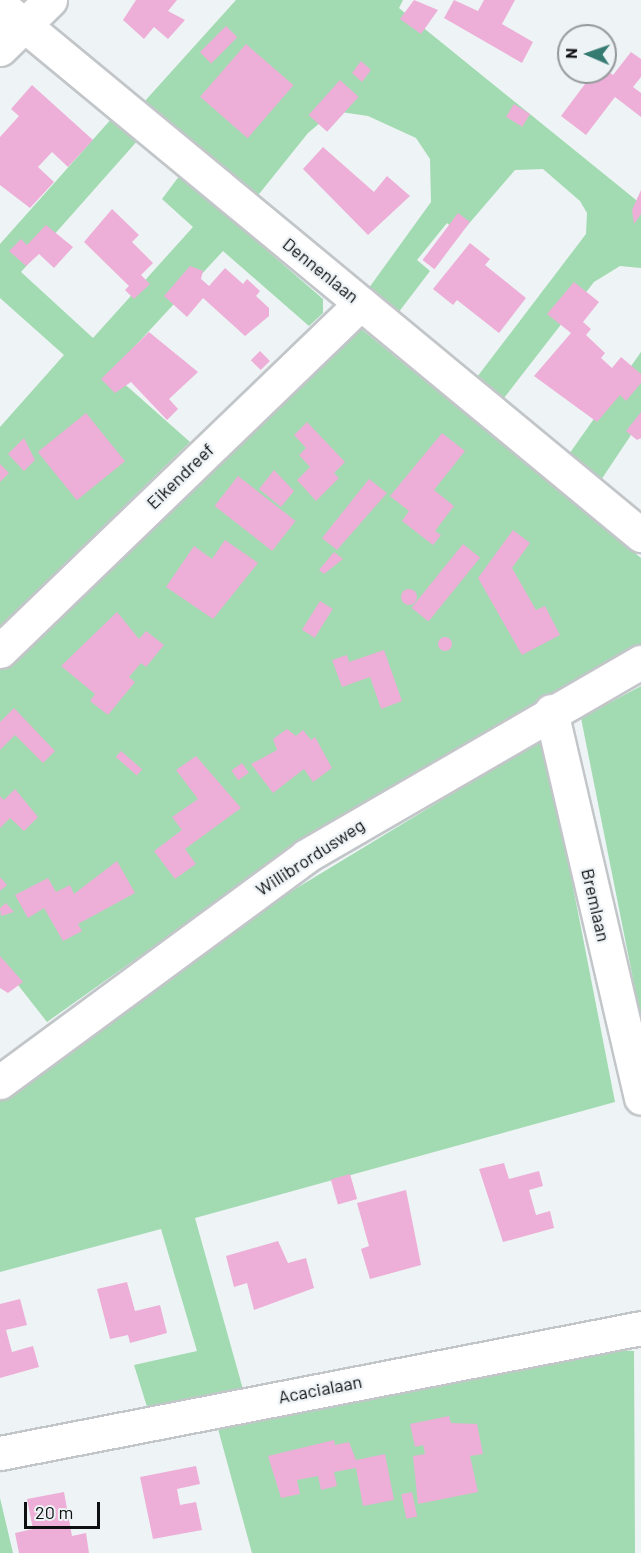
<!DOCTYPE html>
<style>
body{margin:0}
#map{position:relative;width:641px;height:1553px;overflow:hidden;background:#eef3f6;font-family:Barlow,sans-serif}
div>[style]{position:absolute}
.green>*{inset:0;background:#a2dab1}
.building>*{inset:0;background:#edafd7;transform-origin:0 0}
.round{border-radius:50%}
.roads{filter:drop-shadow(2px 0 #c2c6c9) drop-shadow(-2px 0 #c2c6c9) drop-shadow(0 2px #c2c6c9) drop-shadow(0 -2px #c2c6c9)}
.minor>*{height:33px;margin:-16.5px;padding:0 16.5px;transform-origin:16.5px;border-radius:16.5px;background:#fff}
span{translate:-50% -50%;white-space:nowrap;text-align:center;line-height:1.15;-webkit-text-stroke:5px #eef3f6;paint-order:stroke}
.street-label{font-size:18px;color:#0d0f10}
.north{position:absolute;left:557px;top:24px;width:60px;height:60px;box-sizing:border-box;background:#eef3f6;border:2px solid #94989a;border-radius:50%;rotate:272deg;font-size:16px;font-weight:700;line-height:24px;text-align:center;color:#0d0f10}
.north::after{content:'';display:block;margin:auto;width:21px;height:27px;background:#357b71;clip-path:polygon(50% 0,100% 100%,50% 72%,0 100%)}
.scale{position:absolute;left:24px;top:1502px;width:76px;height:27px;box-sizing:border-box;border:3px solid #0d0f10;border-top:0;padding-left:8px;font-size:18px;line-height:21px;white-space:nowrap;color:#0d0f10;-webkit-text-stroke:4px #eef3f6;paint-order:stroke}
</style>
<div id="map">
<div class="green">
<i style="clip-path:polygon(236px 0,403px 0,399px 8px,641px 204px,641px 268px,620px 266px,594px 282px,500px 403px,474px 381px,586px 234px,587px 213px,580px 201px,543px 169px,515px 170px,460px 234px,447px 223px,417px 260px,430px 271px,395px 317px,366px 292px,431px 202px,430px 159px,416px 138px,368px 116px,334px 111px,308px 133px,255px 199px,144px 102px)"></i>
<i style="clip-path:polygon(113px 117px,139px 139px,21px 272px,93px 338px,193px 227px,162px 199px,180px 175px,323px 299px,323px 313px,309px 326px,223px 251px,111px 372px,190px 442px,0 626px,0 427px,64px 355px,0 298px,0 244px)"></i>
<i style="clip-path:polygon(354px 323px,641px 558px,641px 650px,264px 868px,47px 1022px,0 962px,0 666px)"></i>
<i style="clip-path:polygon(641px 352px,641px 420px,599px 483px,567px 457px)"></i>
<i style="clip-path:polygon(641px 686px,641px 1019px,581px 718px)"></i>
<i style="clip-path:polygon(544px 738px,615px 1102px,195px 1218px,244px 1393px,148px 1410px,134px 1365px,197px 1351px,161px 1229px,0 1272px,0 1100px,231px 928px)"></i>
<i style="clip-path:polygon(616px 1350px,634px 1351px,635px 1553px,252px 1553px,218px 1429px)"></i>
<i style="clip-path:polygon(0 1498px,13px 1553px,0 1553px)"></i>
</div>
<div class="building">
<i style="clip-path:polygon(136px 0,177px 0,168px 11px,185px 20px,168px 39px,154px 27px,144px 39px,123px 20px)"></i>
<i style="clip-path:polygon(414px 0,438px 10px,421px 34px,400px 19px)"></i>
<i style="clip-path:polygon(454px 0,478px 11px,484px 0,515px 0,502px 24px,533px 42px,522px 63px,444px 18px)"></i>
<i style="left:226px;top:26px;width:16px;height:37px;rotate:45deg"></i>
<i style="left:246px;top:44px;width:63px;height:70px;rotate:41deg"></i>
<i style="clip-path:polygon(631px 52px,641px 59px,641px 77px,633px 87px,641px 93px,641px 117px,615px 97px,586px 135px,561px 116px,594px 72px,605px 69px,613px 75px)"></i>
<i style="clip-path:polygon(361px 61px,371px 70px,362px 82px,352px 73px)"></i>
<i style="left:340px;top:80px;width:25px;height:47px;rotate:42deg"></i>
<i style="clip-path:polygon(32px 85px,93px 140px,68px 167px,52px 152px,38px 167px,54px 182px,30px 208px,0 185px,0 137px,19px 116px,11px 109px)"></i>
<i style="left:514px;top:104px;width:19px;height:15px;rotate:32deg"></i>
<i style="clip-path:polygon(323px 147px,374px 192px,387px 176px,410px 196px,368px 235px,303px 169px)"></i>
<i style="clip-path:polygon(641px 190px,641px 214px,634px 224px,632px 210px)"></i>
<i style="clip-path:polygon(112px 209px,139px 235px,132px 242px,153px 263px,141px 275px,150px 284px,134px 299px,125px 290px,129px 286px,84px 242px)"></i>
<i style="left:458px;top:213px;width:15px;height:59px;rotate:37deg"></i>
<i style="clip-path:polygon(46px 225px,73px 247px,54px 268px,39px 254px,26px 266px,9px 251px,21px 239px,27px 245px)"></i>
<i style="clip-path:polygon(470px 243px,490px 259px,485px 265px,526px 298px,499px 333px,457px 300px,453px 305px,433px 289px)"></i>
<i style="clip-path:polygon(190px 266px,203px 271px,201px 279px,209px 286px,225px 268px,243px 284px,247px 279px,260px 291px,256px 296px,269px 308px,269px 316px,245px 336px,203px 298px,187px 317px,164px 296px)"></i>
<i style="clip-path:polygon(574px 282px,599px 302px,583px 322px,591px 329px,586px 335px,605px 353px,601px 358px,612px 368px,621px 357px,641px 374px,641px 383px,626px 401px,620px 395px,597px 422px,534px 376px,571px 333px,547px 314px)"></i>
<i style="clip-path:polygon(149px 332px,198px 372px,169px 399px,178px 409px,167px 420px,131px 382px,115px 393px,101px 379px)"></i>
<i style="left:260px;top:351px;width:14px;height:13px;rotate:45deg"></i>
<i style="clip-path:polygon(641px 412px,641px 438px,637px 440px,626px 431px)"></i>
<i style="left:86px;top:413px;width:62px;height:62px;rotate:51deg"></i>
<i style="clip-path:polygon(307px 422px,345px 462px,334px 473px,339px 478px,316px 501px,297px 480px,310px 467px,299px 455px,306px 448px,294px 435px)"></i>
<i style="clip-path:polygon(442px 433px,465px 451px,434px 490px,454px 506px,435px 531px,441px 535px,433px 545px,402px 521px,409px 511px,390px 496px)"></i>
<i style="clip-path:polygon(24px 438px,35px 460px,24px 471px,8px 454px)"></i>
<i style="clip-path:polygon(0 464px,9px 473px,0 482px)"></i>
<i style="clip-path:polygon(274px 470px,294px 491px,281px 507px,259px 489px)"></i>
<i style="left:238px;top:476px;width:73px;height:38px;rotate:38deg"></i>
<i style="clip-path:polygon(369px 479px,387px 493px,337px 550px,322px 538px)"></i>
<i style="clip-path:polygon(513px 530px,530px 543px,512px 568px,536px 610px,545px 606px,560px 635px,522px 655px,478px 578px)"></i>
<i style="clip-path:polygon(225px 540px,258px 563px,213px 619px,166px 587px,194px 546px,212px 559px)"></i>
<i style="left:463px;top:544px;width:22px;height:82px;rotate:39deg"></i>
<i style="clip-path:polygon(334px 552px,343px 559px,324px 574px,319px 570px)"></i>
<i class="round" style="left:401px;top:589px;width:16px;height:16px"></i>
<i style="left:320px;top:601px;width:15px;height:34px;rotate:32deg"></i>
<i style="clip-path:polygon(117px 612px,139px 639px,146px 631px,164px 645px,146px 667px,141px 663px,129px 677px,135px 682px,108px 715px,90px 701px,95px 694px,61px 666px)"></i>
<i class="round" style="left:438px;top:637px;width:14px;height:14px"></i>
<i style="clip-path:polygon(384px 650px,402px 701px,381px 709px,370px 677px,342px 687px,332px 660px,347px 655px,349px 662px)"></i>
<i style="clip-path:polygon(14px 708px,55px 751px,43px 763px,15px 735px,0 750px,0 722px)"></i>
<i style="clip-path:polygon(287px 729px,296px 736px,303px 730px,311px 740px,315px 737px,332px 768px,313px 782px,304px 769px,273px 793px,251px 764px,277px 750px,273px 739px)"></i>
<i style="left:121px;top:751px;width:28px;height:8px;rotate:41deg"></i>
<i style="clip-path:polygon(196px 756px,241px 808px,185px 849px,196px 864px,175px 879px,154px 851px,182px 830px,172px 817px,198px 799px,176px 770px)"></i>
<i style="left:242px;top:763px;width:12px;height:13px;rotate:55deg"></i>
<i style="clip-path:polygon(15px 789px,38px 817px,24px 831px,10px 818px,0 828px,0 796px,4px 800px)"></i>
<i style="clip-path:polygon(117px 861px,135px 893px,78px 924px,82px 931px,63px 941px,44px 908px,28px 918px,15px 895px,48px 878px,56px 892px,70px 885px,74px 894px)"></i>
<i style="clip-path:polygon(0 877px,7px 885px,0 891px)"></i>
<i style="clip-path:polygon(6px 903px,14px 912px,1px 916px,0 908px)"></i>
<i style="clip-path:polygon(0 956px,23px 982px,8px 993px,0 988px)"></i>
<i style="clip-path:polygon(504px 1163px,509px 1179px,539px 1171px,543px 1186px,529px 1190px,536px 1215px,550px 1211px,554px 1228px,503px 1242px,479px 1169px)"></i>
<i style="left:350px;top:1174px;width:26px;height:20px;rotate:74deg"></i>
<i style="clip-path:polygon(406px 1190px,421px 1265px,370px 1279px,361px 1249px,369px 1246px,357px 1203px)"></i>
<i style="clip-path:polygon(278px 1241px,288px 1263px,306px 1258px,314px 1288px,254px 1310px,247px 1283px,234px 1287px,226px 1256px)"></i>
<i style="clip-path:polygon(127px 1282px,135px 1311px,160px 1305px,167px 1333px,130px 1343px,128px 1335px,110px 1339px,97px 1289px)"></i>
<i style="clip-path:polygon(20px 1299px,27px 1325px,6px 1330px,12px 1352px,33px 1346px,39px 1367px,0 1378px,0 1304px)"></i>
<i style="clip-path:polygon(449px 1416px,451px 1423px,477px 1424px,483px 1454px,470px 1456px,478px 1492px,418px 1504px,413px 1456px,425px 1454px,423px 1445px,415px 1447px,410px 1424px)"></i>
<i style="clip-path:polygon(334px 1440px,335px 1445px,349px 1442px,356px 1460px,385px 1454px,394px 1500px,363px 1506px,356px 1468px,334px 1472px,337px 1486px,321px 1490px,318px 1476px,297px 1480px,300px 1494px,281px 1498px,268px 1456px)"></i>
<i style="clip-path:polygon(196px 1466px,200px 1484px,177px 1489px,180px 1505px,196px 1502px,202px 1530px,153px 1539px,140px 1477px)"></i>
<i style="clip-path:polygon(64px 1492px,72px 1536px,86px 1533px,89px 1553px,19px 1553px,15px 1533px,33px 1529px,27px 1499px)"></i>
<i style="left:412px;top:1492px;width:25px;height:11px;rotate:78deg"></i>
</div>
<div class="roads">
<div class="minor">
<i style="left:0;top:5px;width:832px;rotate:39.59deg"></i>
<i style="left:0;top:49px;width:70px;rotate:-44.4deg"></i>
<i style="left:0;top:651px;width:501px;rotate:-43.95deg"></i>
<i style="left:551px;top:711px;width:397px;rotate:76.9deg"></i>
<i style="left:0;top:1082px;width:380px;rotate:-36.4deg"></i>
<i style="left:306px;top:856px;width:387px;rotate:-30.1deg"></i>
<i style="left:0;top:1453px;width:653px;rotate:-11.03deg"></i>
</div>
</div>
<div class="street-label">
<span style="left:321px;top:270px;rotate:39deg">Dennenlaan</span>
<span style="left:180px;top:476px;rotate:-44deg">Eikendreef</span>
<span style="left:310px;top:857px;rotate:-33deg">Willibrordusweg</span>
<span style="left:596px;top:905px;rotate:77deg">Bremlaan</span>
<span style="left:320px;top:1389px;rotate:-11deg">Acacialaan</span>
</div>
<div class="north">N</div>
<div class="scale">20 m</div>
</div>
